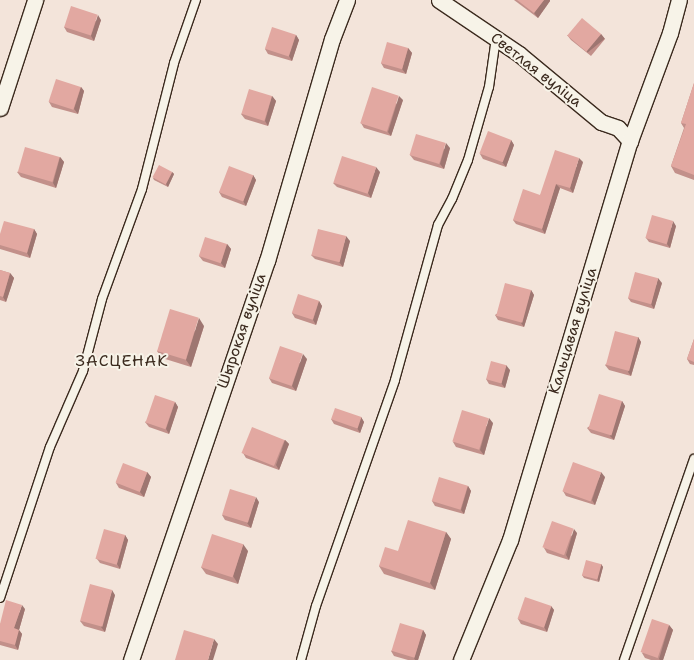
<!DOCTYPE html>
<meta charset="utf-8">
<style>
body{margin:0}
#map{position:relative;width:694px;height:660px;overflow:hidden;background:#f3e4da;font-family:"Shantell Sans",sans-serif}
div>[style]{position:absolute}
.roads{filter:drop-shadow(1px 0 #3b2a1e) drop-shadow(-1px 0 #3b2a1e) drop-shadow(0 1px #3b2a1e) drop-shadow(0 -1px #3b2a1e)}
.lane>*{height:8px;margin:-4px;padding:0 4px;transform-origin:4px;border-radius:4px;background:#f7f3e8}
.street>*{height:15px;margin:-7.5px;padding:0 7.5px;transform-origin:7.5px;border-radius:7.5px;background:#f7f3e8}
.wall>*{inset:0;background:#c2908a}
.shaded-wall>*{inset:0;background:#9e7671;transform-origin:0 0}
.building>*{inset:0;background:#e2a8a1;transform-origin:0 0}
span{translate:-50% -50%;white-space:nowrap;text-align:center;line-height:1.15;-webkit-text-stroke:4px #f7f3e8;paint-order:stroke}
.street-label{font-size:15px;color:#3b2a1e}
.neighbourhood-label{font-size:16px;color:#3b2a1e;letter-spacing:1px}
</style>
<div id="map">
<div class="roads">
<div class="lane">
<i style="left:0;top:598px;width:159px;rotate:-71.7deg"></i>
<i style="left:50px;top:447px;width:83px;rotate:-66.5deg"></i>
<i style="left:83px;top:371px;width:74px;rotate:-75.2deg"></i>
<i style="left:102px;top:299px;width:117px;rotate:-70deg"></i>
<i style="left:142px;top:189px;width:130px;rotate:-75.7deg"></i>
<i style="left:174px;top:63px;width:67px;rotate:-70.8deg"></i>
<i style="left:301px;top:660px;width:56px;rotate:-74.5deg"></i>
<i style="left:316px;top:606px;width:239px;rotate:-70.7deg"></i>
<i style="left:395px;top:380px;width:161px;rotate:-74.5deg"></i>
<i style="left:438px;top:225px;width:30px;rotate:-62deg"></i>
<i style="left:452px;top:199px;width:42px;rotate:-67.7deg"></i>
<i style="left:468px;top:160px;width:76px;rotate:-74deg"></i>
<i style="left:489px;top:87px;width:49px;rotate:-81.9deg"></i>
<i style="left:624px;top:660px;width:213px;rotate:-70.8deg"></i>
</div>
<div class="street">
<i style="left:439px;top:0;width:97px;rotate:34deg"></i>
<i style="left:519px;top:54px;width:107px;rotate:39.7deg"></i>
<i style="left:601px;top:122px;width:18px;rotate:19deg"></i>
<i style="left:618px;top:128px;width:18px;rotate:47deg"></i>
<i style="left:0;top:108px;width:114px;rotate:-72deg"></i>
<i style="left:131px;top:660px;width:422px;rotate:-71.2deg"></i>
<i style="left:267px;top:261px;width:231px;rotate:-73.7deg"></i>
<i style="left:332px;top:39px;width:42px;rotate:-69deg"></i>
<i style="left:461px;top:660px;width:130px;rotate:-67.8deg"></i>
<i style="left:510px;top:540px;width:417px;rotate:-73.3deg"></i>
<i style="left:630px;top:141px;width:115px;rotate:-69.7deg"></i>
<i style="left:670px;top:33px;width:34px;rotate:-75deg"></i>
</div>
</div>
<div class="wall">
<i style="clip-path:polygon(514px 0,550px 0,550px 1px,538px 18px)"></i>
<i style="clip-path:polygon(101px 20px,94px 41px,67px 32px,64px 27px)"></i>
<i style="clip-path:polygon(601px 34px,605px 39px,591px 56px,571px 40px,567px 35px)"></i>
<i style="clip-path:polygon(296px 35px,299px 40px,292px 61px,268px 54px,265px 49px)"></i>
<i style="clip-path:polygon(408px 48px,412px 53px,406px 74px,384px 68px,381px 63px)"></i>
<i style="clip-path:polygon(694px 83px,694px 180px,675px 173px,671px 166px,684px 128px,681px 123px)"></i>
<i style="clip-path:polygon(81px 87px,84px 91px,78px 114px,52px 107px,49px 102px)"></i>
<i style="clip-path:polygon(272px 96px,276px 101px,268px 126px,245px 119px,241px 114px)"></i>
<i style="clip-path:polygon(403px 100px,391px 136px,364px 128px,361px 123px)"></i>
<i style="clip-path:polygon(511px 140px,514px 145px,506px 167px,483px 159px,480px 154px)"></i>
<i style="clip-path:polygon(450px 148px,444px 169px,414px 160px,410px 155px)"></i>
<i style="clip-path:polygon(60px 157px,64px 162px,56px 188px,21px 177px,17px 172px)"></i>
<i style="clip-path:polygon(583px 162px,573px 193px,560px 188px,545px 234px,516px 224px,513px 220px,540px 195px)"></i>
<i style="clip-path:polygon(172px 172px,174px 174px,168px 187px,154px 180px,153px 178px)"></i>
<i style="clip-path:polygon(380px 172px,371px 198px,337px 187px,333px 183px)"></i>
<i style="clip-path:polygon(253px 175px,256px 180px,246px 206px,222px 197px,219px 192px)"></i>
<i style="clip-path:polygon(676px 226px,670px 248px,649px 242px,646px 238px)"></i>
<i style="clip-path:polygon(34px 229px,37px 234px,30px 258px,0 249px,0 234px)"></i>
<i style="clip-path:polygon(350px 241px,343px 267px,315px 259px,311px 255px)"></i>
<i style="clip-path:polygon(227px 244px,231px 249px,225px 268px,203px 261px,199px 256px)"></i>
<i style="clip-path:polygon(0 270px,10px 273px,14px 278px,6px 302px,0 300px)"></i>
<i style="clip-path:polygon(662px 283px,654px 309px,631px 302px,628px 298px)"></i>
<i style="clip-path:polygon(531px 290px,534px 295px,524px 327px,498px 320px,495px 315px)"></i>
<i style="clip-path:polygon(319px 301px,322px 306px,316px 325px,295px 318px,292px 313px)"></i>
<i style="clip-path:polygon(204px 326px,191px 367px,162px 358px,157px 351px)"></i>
<i style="clip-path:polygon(638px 337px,641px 342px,631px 376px,609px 370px,605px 365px)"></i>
<i style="clip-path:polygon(694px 339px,694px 365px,690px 364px,687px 359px)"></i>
<i style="clip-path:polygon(307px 359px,296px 391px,272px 383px,269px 378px)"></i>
<i style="clip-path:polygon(510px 370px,505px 388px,489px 384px,486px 379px)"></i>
<i style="clip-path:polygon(622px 401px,625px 406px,614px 440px,591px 433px,587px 428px)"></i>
<i style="clip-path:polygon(175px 402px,178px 407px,169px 434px,149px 427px,145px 422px)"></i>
<i style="clip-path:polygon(361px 417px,364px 422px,360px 433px,334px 424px,331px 419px)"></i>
<i style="clip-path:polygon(493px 423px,484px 455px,456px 447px,453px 442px)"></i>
<i style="clip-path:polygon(285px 440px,289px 444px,279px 470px,246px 458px,243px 453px)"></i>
<i style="clip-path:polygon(147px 472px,151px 477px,144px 497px,119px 488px,116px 483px)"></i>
<i style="clip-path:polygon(605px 477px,595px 505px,566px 496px,563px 491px)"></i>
<i style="clip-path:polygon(468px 486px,471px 491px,464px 514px,435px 506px,432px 501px)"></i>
<i style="clip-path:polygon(259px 502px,251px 528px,225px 520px,222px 515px)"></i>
<i style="clip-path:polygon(446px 532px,451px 539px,435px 590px,384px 574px,379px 566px,398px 551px)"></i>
<i style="clip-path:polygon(577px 533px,569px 560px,547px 553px,544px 548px)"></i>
<i style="clip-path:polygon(125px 535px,128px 540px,120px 569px,100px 563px,97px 559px)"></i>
<i style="clip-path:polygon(248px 551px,238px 584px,206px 574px,201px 567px)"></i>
<i style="clip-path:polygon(601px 564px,603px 567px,599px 582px,584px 578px,582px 575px)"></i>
<i style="clip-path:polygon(115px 595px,105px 632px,84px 626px,80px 621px)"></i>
<i style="clip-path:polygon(551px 606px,554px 610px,547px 632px,521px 624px,518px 619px)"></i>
<i style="clip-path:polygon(25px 609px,19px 630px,22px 634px,18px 650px,0 645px,0 624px)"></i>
<i style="clip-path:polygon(669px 625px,673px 630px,663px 660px,651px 660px,645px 658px,642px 653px)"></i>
<i style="clip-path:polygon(423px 630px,426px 635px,418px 660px,408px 660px,394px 656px,391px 651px)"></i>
</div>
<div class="shaded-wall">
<i style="clip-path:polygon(544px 0,550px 0,550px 1px,538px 18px,534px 13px)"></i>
<i style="clip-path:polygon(98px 15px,101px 20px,94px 41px,91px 36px)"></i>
<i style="left:601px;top:34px;width:6px;height:22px;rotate:51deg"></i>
<i style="clip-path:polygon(296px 35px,299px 40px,292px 61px,289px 56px)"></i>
<i style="clip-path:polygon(408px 48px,412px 53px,406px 74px,402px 69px)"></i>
<i style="clip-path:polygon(81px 87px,84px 91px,78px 114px,74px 109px)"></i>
<i style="clip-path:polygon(272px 96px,276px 101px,268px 126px,265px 121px)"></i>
<i style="clip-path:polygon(399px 96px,403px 100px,391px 136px,388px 132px)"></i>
<i style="clip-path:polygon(511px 140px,514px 145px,506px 167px,502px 162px)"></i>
<i style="clip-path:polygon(446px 143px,450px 148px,444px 169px,440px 164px)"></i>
<i style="clip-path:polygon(60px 157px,64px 162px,56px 188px,53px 183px)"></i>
<i style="clip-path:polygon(579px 158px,583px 162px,573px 193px,570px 188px)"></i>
<i style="clip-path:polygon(376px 167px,380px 172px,371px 198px,368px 193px)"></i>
<i style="clip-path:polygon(172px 172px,174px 174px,168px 187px,166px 184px)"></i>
<i style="clip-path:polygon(253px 175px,256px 180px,246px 206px,243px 201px)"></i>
<i style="clip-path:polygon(556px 184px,560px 188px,545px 234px,542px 229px)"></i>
<i style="clip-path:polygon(673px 221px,676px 226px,670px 248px,667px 244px)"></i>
<i style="clip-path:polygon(34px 229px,37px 234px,30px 258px,27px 253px)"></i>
<i style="clip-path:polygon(346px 236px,350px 241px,343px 267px,339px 262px)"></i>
<i style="clip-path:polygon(227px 244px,231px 249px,225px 268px,221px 263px)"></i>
<i style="clip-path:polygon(10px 273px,14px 278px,6px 302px,3px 297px)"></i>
<i style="clip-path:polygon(658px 278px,662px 283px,654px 309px,651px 304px)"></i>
<i style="clip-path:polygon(531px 290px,534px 295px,524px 327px,521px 323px)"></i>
<i style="clip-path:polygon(319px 301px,322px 306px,316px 325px,313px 320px)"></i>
<i style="clip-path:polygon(199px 318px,204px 326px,191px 367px,186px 360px)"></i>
<i style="clip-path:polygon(638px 337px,641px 342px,631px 376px,628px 372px)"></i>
<i style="clip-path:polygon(303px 354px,307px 359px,296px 391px,292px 386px)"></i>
<i style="clip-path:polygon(506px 365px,510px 370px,505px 388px,501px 383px)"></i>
<i style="clip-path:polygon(622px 401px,625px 406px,614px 440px,610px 436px)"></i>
<i style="clip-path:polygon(175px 402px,178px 407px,169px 434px,166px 429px)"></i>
<i style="clip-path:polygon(361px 417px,364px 422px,360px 433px,357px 428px)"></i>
<i style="clip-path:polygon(489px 418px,493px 423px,484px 455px,480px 450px)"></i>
<i style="clip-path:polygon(285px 440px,289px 444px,279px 470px,276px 465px)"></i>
<i style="clip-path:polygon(147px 472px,151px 477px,144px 497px,140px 492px)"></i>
<i style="clip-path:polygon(601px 472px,605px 477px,595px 505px,592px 500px)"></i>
<i style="clip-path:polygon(468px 486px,471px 491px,464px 514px,461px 510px)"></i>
<i style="clip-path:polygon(256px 497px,259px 502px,251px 528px,247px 523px)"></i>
<i style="clip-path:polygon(574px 529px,577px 533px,569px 560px,566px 555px)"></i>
<i style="clip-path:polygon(446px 532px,451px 539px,435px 590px,430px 583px)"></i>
<i style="clip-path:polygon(125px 535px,128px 540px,120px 569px,117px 564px)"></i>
<i style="clip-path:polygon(243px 544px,248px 551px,238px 584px,233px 576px)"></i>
<i style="clip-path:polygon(601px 564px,603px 567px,599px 582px,597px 579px)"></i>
<i style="clip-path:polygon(112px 590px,115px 595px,105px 632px,101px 627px)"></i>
<i style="clip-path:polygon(22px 605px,25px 609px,19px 630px,22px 634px,18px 650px,15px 645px,14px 628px)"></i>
<i style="clip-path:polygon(551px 606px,554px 610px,547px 632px,544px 627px)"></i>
<i style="clip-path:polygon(669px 625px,673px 630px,663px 660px,660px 660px,659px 659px)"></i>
<i style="clip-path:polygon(423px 630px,426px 635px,418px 660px,415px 660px,414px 658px)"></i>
<i style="clip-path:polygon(214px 639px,218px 644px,213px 660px,208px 660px)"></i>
</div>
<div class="building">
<i style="clip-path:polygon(517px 0,544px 0,534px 13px)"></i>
<i style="left:71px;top:6px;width:28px;height:22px;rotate:18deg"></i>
<i style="left:582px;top:18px;width:25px;height:23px;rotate:40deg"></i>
<i style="left:272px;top:27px;width:25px;height:23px;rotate:18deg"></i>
<i style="left:387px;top:42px;width:22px;height:22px;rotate:16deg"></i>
<i style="left:56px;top:79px;width:26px;height:24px;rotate:18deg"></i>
<i style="clip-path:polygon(694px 83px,694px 175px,671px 166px,686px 124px,681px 123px)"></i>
<i style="left:372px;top:87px;width:28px;height:38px;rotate:18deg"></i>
<i style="left:249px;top:89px;width:24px;height:26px;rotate:17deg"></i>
<i style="left:488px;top:131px;width:25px;height:24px;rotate:21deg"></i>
<i style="left:416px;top:134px;width:31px;height:22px;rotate:17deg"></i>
<i style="left:25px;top:147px;width:36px;height:26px;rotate:16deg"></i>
<i style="clip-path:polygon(555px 150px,579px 158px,570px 188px,556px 184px,542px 229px,513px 220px,523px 189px,540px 195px)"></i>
<i style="left:342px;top:156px;width:36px;height:28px;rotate:18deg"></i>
<i style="left:159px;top:165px;width:15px;height:14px;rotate:28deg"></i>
<i style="left:229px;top:166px;width:26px;height:28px;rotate:21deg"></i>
<i style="left:652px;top:215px;width:22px;height:24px;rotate:16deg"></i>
<i style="clip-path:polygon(4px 221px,34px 229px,27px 253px,0 245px,0 234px)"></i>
<i style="left:318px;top:229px;width:29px;height:27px;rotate:14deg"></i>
<i style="left:205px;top:237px;width:23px;height:20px;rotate:18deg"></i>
<i style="clip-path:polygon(0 270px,10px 273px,3px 297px,0 296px)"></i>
<i style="left:635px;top:272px;width:24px;height:27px;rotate:15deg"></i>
<i style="left:505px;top:283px;width:27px;height:34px;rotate:15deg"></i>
<i style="left:298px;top:294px;width:22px;height:20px;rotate:18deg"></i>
<i style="left:170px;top:309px;width:30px;height:44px;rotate:17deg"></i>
<i style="left:615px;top:331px;width:24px;height:35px;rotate:15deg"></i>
<i style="clip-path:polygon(694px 339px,694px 362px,687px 359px)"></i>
<i style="left:280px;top:346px;width:24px;height:34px;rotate:19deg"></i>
<i style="left:491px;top:361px;width:16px;height:19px;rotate:15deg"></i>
<i style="left:599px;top:394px;width:24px;height:36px;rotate:17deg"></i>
<i style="left:155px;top:395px;width:21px;height:29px;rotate:19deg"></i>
<i style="left:335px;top:408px;width:28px;height:12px;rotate:19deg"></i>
<i style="left:462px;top:410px;width:28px;height:33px;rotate:17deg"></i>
<i style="left:252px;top:427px;width:35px;height:28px;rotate:22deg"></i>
<i style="left:573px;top:462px;width:30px;height:31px;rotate:20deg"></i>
<i style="left:123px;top:463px;width:26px;height:21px;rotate:21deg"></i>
<i style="left:439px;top:477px;width:30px;height:25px;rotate:17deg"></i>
<i style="left:230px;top:489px;width:27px;height:27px;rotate:17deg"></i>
<i style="clip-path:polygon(408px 520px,446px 532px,430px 583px,379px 566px,385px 547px,398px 551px)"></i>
<i style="left:552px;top:521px;width:23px;height:28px;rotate:20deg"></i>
<i style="left:104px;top:529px;width:22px;height:31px;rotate:16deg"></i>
<i style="left:212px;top:534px;width:33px;height:35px;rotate:18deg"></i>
<i style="left:586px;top:560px;width:16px;height:16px;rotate:15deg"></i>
<i style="left:90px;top:584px;width:23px;height:38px;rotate:15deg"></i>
<i style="left:525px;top:597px;width:28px;height:23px;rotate:19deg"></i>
<i style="clip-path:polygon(6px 600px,22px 605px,14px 628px,19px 630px,15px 645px,0 641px,0 624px)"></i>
<i style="left:652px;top:619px;width:18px;height:35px;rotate:19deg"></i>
<i style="left:400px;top:623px;width:24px;height:29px;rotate:17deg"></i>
<i style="clip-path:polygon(184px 630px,214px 639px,208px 660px,175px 660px)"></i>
</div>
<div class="street-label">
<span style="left:536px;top:70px;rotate:38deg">Светлая вуліца</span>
<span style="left:242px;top:331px;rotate:-71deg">Шырокая вуліца</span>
<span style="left:573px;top:331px;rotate:-73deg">Кальцавая вуліца</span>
</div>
<div class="neighbourhood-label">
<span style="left:122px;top:361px">ЗАСЦЕНАК</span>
</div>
</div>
